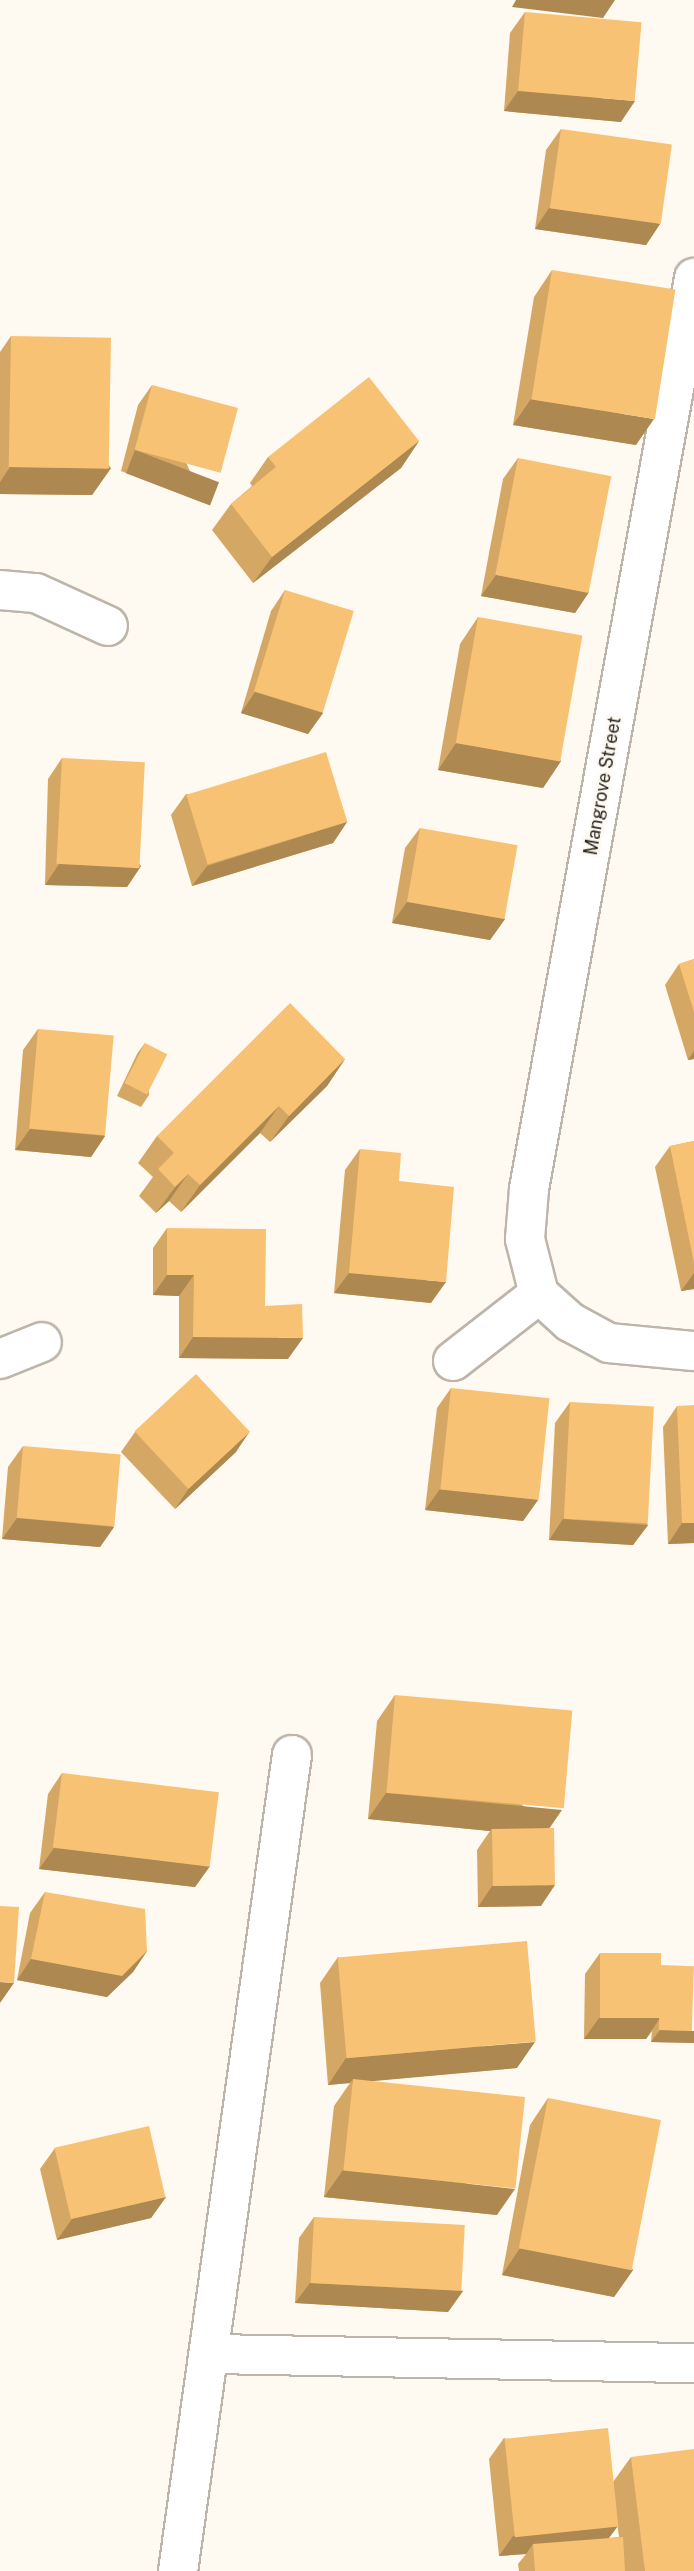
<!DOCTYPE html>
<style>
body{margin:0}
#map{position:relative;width:694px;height:2571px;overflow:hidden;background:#fef9f1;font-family:"Public Sans",sans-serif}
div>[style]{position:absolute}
.roads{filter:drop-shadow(2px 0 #beb5aa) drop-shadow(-2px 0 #beb5aa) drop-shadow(0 2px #beb5aa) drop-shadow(0 -2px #beb5aa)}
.minor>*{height:38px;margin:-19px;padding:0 19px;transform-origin:19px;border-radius:19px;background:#fff}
.wall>*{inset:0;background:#d5a764}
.shaded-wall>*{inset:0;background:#ae8851;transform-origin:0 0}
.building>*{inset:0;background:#f8c274;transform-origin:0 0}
span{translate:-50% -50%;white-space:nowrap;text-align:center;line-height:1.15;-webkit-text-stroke:5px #fef9f1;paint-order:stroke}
.street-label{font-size:18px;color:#26231f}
</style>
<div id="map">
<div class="roads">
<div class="minor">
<i style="left:0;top:590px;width:36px;rotate:5deg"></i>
<i style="left:36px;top:593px;width:79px;rotate:24.6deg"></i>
<i style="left:539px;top:1294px;width:57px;rotate:-104.3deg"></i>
<i style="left:525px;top:1239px;width:50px;rotate:-85.4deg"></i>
<i style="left:529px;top:1189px;width:926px;rotate:-79.73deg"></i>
<i style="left:539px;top:1294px;width:42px;rotate:42.1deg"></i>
<i style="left:570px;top:1322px;width:44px;rotate:28.3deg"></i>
<i style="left:609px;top:1343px;width:85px;rotate:5.4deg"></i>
<i style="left:0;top:1359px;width:45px;rotate:-22deg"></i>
<i style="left:453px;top:1361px;width:109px;rotate:-37.9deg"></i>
<i style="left:213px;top:2354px;width:481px;rotate:1.1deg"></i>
<i style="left:178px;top:2571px;width:824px;rotate:-82.05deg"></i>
</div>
</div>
<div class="wall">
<i style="clip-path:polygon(525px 12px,621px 122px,504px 111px,510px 33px)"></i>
<i style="clip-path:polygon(561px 129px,660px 224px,646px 245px,535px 229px,546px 150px)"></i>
<i style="clip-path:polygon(552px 270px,636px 445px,513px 425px,534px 297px)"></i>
<i style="clip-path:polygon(11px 336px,111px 468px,92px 495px,0 494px,0 352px)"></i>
<i style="clip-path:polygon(152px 385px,204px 503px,121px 471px,138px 405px)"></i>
<i style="clip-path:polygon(419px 441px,401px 468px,253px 583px,212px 530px,231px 504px,252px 486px,250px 483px,268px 457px)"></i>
<i style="clip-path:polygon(518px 458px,589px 592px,575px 613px,481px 596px,503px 479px)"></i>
<i style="clip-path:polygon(285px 590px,323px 713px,308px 734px,241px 713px,271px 611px)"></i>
<i style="clip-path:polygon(478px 617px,561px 761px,543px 788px,438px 770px,460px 644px)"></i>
<i style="clip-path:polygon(62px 758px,141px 866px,127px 887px,45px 885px,48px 779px)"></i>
<i style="clip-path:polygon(186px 794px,347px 822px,333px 843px,192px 886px,171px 815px)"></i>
<i style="clip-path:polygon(420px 828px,505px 919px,490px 940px,392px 923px,405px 848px)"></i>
<i style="clip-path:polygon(694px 959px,694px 1059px,688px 1060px,665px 985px,679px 964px)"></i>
<i style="clip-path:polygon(38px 1029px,105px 1136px,91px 1157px,15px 1150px,23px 1050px)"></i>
<i style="clip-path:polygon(145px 1043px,149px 1095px,141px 1107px,117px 1096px,137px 1054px)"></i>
<i style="clip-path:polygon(345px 1059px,327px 1086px,270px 1142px,260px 1133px,181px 1212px,169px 1201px,156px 1213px,139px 1196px,153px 1177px,138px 1163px,157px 1136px)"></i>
<i style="clip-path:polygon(694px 1141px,694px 1289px,681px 1291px,655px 1167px,670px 1146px)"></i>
<i style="clip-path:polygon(360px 1149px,399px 1181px,431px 1303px,334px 1293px,345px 1170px)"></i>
<i style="clip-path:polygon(167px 1228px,265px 1306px,288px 1359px,179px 1358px,179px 1296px,153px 1295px,153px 1248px)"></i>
<i style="clip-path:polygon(451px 1388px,538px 1500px,523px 1521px,425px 1510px,437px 1408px)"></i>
<i style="clip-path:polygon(570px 1402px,648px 1525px,633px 1545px,549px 1540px,555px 1423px)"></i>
<i style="clip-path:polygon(677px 1406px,694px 1543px,668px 1544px,663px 1427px)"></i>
<i style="clip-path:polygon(135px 1432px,236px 1452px,175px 1509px,121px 1452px)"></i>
<i style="clip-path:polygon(23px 1446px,114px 1527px,100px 1547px,2px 1539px,8px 1467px)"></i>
<i style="clip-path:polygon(395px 1695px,549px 1828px,541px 1906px,478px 1907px,477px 1850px,490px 1831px,368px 1819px,377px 1721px)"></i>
<i style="clip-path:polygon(62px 1773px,210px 1866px,195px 1887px,39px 1869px,48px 1794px)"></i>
<i style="clip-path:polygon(45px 1892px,147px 1951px,133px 1972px,107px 1997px,17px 1980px,30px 1913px)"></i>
<i style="clip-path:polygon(600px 1953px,661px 1965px,694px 2043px,651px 2042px,652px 2031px,646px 2039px,584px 2039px,585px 1974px)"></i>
<i style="clip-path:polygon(338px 1957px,517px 2068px,369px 2081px,497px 2215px,324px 2197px,334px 2106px,350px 2083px,328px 2085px,320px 1983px)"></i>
<i style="clip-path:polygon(548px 2098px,633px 2270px,614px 2297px,502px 2275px,530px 2125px)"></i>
<i style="clip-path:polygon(55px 2148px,166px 2197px,151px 2218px,57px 2240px,40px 2169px)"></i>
<i style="clip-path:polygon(314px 2217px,463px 2291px,448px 2312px,295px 2303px,299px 2238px)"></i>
<i style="clip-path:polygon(evenodd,504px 2438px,613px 2482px,631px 2457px,694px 2571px,519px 2571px,518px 2564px,526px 2554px,499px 2556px,489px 2459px,504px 2438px,617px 2522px,619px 2537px,609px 2538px,617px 2522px)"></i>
</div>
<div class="shaded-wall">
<i style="clip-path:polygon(516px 0,615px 0,603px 18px,512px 7px)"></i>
<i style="clip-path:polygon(518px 91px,635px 101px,621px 122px,504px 111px)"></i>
<i style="clip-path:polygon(549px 208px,660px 224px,646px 245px,535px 229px)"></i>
<i style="clip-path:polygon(531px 399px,654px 419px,636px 445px,513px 425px)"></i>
<i style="clip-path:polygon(419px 441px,401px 468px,253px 583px,272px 557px)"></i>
<i style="left:135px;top:450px;width:90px;height:25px;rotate:21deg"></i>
<i style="clip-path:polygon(10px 467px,111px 468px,92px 495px,0 494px,0 482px)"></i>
<i style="clip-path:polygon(496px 575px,589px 592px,575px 613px,481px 596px)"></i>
<i style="clip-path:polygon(255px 692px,323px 713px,308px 734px,241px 713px)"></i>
<i style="clip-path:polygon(456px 743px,561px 761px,543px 788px,438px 770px)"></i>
<i style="clip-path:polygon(347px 822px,333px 843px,192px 886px,207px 866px)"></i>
<i style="clip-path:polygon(59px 864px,141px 866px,127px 887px,45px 885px)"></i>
<i style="clip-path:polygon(407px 902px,505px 919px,490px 940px,392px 923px)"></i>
<i style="clip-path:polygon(694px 1051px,694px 1059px,688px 1060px)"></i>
<i style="clip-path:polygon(345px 1059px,327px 1086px,270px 1142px,289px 1116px)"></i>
<i style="clip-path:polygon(279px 1106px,260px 1133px,181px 1212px,200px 1185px)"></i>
<i style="clip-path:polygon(30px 1129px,105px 1136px,91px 1157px,15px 1150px)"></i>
<i style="clip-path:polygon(188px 1174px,169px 1201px,156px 1213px,175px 1187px)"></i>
<i style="clip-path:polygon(349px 1273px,446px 1282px,431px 1303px,334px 1293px)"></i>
<i style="clip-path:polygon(694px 1273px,694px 1289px,681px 1291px)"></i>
<i style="clip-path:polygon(167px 1275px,194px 1275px,179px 1296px,153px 1295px)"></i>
<i style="clip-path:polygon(193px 1337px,303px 1338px,288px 1359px,179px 1358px)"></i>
<i style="clip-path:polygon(250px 1431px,236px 1452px,175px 1509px,189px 1488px)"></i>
<i style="clip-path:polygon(440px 1489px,538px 1500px,523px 1521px,425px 1510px)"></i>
<i style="clip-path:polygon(17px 1518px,114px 1527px,100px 1547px,2px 1539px)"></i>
<i style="clip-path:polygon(563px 1519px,648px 1525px,633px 1545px,549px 1540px)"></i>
<i style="clip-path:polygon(682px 1523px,694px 1523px,694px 1543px,668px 1544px)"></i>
<i style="clip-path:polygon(386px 1793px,562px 1810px,544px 1836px,492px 1829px,490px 1831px,368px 1819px)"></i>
<i style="clip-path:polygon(54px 1848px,210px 1866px,195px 1887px,39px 1869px)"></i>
<i style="clip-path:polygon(555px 1885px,541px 1906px,478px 1907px,492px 1886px)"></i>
<i style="clip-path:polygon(147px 1951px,133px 1972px,107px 1997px,17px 1980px,31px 1959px)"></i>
<i style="clip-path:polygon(0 1982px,14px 1983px,0 2003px)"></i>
<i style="clip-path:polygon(599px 2018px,660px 2018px,646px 2039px,584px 2039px)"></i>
<i style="clip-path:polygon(660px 2030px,694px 2031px,694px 2043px,651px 2042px)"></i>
<i style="clip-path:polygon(535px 2042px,517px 2068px,352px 2083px,353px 2079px,350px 2083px,328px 2085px,346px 2058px)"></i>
<i style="clip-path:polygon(343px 2170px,515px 2189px,497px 2215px,324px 2197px)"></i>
<i style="clip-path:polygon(166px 2197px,151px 2218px,57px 2240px,72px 2219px)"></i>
<i style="clip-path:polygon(520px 2248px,633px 2270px,614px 2297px,502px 2275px)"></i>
<i style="clip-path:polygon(310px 2283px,463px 2291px,448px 2312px,295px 2303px)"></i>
<i style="clip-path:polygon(618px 2526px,603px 2546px,533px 2544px,526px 2554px,499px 2556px,513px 2536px)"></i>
</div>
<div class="building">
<i style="left:525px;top:12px;width:117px;height:79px;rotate:5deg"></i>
<i style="left:561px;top:129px;width:112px;height:80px;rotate:8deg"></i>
<i style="left:552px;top:270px;width:125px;height:131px;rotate:9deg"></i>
<i style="left:11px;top:336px;width:100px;height:131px;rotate:1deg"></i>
<i style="clip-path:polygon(369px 377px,419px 441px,272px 557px,231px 504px,276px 467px,268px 457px)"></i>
<i style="left:152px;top:385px;width:89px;height:67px;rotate:15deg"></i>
<i style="left:518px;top:458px;width:95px;height:119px;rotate:11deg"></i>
<i style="left:285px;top:590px;width:72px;height:106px;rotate:17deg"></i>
<i style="left:478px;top:617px;width:106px;height:128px;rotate:10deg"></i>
<i style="left:326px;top:752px;width:73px;height:146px;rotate:73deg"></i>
<i style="left:62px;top:758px;width:83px;height:106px;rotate:3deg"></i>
<i style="left:420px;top:828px;width:99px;height:75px;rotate:10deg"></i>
<i style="clip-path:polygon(694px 959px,694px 1012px,679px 964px)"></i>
<i style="clip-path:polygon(290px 1003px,345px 1059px,289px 1116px,279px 1106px,200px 1185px,188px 1174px,175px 1187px,158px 1169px,174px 1153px,157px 1136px)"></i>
<i style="left:38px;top:1029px;width:76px;height:100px;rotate:5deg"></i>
<i style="left:145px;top:1043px;width:25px;height:45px;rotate:27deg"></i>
<i style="clip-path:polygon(694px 1141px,694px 1263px,670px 1146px)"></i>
<i style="clip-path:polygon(360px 1149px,401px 1153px,399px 1181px,454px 1187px,446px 1282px,349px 1273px)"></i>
<i style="clip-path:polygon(167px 1228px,266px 1229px,265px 1306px,302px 1304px,303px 1338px,193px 1337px,194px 1275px,167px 1275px)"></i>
<i style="left:196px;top:1374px;width:79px;height:84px;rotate:47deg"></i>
<i style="left:451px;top:1388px;width:99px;height:102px;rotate:6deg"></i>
<i style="left:570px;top:1402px;width:84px;height:117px;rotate:3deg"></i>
<i style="clip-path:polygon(694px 1405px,694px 1523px,682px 1523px,677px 1406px)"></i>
<i style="left:23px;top:1446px;width:98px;height:72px;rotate:5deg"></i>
<i style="left:395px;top:1695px;width:178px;height:98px;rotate:5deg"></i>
<i style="left:62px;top:1773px;width:158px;height:75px;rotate:7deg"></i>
<i style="left:554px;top:1828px;width:57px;height:62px;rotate:89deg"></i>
<i style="clip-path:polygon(45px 1892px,145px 1909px,147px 1951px,122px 1976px,31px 1959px)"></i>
<i style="clip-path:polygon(0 1906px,19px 1907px,14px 1983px,0 1982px)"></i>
<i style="left:527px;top:1941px;width:101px;height:190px;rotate:85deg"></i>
<i style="left:600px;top:1953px;width:61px;height:65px"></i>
<i style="left:661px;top:1965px;width:33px;height:65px;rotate:2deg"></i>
<i style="left:353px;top:2079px;width:173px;height:92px;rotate:6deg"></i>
<i style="left:548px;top:2098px;width:115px;height:153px;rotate:11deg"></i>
<i style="left:149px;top:2126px;width:73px;height:97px;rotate:77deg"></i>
<i style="left:314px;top:2217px;width:151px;height:66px;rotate:3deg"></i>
<i style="left:608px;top:2428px;width:99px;height:104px;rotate:84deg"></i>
<i style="clip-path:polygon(694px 2449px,694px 2571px,645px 2571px,631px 2457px)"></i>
<i style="clip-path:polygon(623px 2537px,625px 2571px,535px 2571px,533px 2544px)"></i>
</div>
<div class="street-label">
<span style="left:603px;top:786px;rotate:-80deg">Mangrove Street</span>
</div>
</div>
